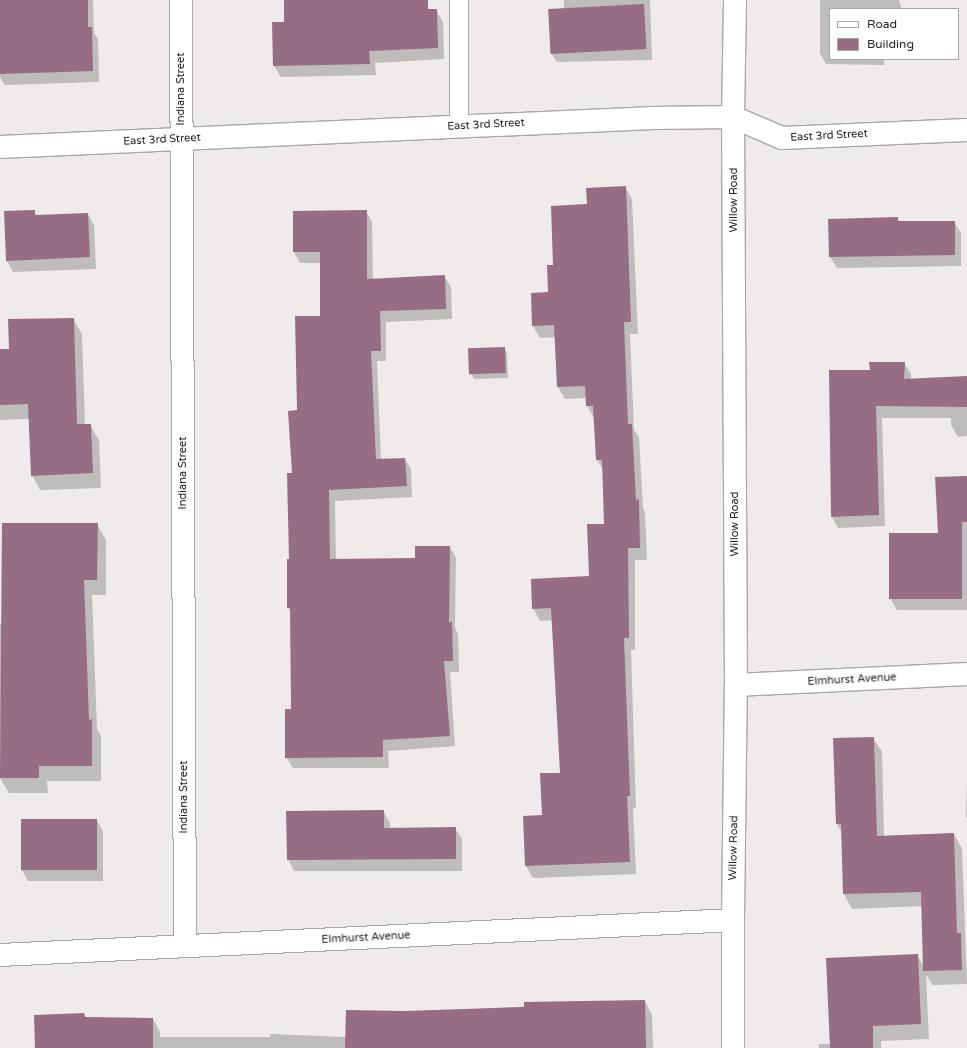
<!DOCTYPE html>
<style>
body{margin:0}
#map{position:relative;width:967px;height:1048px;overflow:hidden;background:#efebeb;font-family:"Varela Round",sans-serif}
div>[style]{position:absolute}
.shadow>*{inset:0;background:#0003}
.building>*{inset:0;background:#966d83;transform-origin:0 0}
.roads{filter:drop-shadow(1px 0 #a9a6a6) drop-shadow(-1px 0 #a9a6a6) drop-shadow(0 1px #a9a6a6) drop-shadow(0 -1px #a9a6a6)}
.service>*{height:18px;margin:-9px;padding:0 9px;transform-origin:9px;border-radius:9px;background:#fff}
.minor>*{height:22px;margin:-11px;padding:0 11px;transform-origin:11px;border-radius:11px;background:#fff}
span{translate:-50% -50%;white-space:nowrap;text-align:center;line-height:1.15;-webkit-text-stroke:3px #fff;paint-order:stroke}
.street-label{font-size:11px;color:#252424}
.legend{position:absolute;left:829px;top:8px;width:130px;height:52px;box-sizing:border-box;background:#fff;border:1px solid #a8a7a7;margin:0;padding:5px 7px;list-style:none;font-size:12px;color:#252424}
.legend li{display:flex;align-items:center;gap:8px;height:20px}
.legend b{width:20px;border:1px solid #a8a7a7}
</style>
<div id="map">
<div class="shadow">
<i style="clip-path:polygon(0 0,93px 0,94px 33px,98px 39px,99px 82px,5px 85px,0 77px)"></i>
<i style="clip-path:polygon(285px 0,394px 0,394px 12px,436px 10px,443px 22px,444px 59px,375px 63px,376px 75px,281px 77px,274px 66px,273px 23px,285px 23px)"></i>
<i style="clip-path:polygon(564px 0,650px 0,652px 60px,557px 62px,550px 51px,564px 7px)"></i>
<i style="clip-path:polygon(820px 0,899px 0,902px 9px,830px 9px,830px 59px,884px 59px,884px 65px,826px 64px,820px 53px)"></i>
<i style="clip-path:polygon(625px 187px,632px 199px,638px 334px,630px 334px,634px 430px,639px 437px,643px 508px,645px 513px,647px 560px,635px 560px,635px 650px,631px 650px,636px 808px,633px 808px,636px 874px,533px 878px,526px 866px,524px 817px,543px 816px,561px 774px,553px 620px,540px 621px,533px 608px,590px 577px,605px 525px,604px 471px,597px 460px,594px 418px,587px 406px,587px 398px,565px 399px,558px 387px,556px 337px,540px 338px,533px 326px,549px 293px,554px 266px,588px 205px)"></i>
<i style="clip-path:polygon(34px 211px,37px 216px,88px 214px,94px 225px,96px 269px,13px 272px,7px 261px)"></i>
<i style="clip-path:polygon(366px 211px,372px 222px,373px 280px,444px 276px,451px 287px,452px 319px,386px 322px,386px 361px,377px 361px,381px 460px,405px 459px,411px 469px,412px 497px,335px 501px,336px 559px,416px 559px,450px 547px,456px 558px,455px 628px,458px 634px,459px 672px,450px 672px,455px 746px,388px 751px,389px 768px,293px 768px,286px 757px,292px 710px,291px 613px,288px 607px,293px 474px,298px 411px,321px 317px,321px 263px,300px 263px,294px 252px,294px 212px)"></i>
<i style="clip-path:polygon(897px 218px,900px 222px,954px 222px,961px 233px,961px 266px,837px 268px,830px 257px)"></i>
<i style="clip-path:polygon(73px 319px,82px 334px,85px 425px,90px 425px,99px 440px,101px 488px,40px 490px,32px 475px,29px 419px,0 420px,0 350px,10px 350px)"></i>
<i style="clip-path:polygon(504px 348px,507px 353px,508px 378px,474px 379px,471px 374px)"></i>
<i style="clip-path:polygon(904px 363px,911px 374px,911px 380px,967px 378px,967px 436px,958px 437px,951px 425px,951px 418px,882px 418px,885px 526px,838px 528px,832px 517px,871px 371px)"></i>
<i style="clip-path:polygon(967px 477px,967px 610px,897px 610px,890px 598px,939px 534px)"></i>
<i style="clip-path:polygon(97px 524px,106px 540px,106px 595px,92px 595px,97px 729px,101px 736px,101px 781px,47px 781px,48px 793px,9px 793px,0 778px,0 624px,3px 624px)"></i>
<i style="clip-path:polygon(873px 738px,882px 752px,884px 836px,954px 834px,962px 849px,967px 984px,933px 985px,926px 975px,929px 1039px,881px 1041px,881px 1048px,819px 1048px,819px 1044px,831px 1044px,917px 955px,924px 967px,923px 906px,852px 909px,844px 894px,842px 833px,837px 824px,834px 739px)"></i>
<i style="clip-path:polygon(967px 781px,967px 818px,966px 817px)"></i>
<i style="clip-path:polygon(383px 811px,390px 823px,390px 829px,455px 828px,462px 839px,462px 871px,294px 871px,288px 859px)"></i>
<i style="clip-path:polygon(97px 820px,103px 832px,103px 881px,28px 881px,22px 870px)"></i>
<i style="clip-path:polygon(645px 1001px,652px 1015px,653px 1048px,36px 1048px,84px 1014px,86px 1018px,153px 1019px,160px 1032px,160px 1037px,270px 1037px,270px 1034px,346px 1037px,405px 1012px)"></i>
</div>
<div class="building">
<i style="clip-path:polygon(0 0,88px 0,88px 27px,92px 27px,93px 71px,0 74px)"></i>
<i style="clip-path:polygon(284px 0,428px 0,428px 9px,437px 9px,438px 48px,369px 51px,370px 64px,273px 66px,272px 22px,284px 22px)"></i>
<i style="left:644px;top:4px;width:45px;height:96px;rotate:87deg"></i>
<i style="clip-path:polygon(626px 186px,631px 322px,624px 322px,628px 424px,632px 424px,636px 500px,639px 499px,640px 548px,628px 548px,629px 638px,624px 638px,630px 796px,627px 796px,630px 862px,525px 866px,523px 816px,542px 815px,540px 773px,560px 773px,551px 608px,532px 609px,531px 579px,589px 576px,587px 524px,604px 524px,602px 460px,596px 460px,593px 406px,586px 406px,585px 386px,557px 387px,554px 325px,532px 326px,531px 293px,548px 292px,547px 265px,553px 265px,551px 206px,587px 204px,586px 188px)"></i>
<i style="clip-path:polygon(35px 210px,35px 215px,88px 213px,90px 257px,6px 261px,4px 211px)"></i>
<i style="clip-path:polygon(367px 210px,367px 279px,445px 275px,446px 309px,380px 311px,381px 351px,371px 351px,376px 459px,405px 458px,407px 486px,329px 490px,330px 559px,415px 558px,415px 546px,450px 546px,449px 622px,452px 622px,453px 661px,444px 661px,450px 736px,383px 740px,383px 757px,285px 758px,285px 709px,291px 709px,290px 608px,287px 608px,287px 559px,289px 559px,287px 473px,292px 473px,288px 411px,297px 410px,295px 316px,320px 316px,320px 252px,293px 252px,293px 211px)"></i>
<i style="clip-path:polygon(898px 217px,898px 221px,955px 221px,955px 255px,829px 257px,828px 219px)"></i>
<i style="clip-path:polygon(74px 318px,77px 424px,91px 424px,93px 473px,31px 476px,28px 404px,0 405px,0 349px,9px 349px,8px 319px)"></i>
<i style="left:505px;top:347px;width:26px;height:37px;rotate:88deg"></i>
<i style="clip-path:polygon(869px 362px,905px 362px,904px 379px,967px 376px,967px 407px,876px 406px,879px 515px,831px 517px,829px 370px,870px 370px)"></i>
<i style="clip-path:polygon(967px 476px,967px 522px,962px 522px,962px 599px,889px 599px,889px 533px,938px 533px,935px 477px)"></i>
<i style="clip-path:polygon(2px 523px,98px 523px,97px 580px,84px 580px,89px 720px,92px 719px,92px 766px,39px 766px,39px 778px,0 778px)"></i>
<i style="clip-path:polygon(874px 737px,877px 836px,954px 833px,957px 933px,961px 933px,962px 970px,923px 971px,921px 892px,843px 894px,841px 824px,836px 824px,833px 738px)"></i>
<i style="clip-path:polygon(384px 810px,384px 828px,456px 827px,456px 859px,287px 860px,286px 811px)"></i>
<i style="left:21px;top:819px;width:76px;height:51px"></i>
<i style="clip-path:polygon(918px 954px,921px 1024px,873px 1026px,873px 1048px,830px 1048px,826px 958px)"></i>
<i style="clip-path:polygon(645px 1000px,646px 1048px,345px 1048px,346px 1010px,405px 1011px,524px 1007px,524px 1002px)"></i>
<i style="clip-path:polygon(84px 1013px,85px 1017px,153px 1018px,153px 1048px,35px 1048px,34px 1015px)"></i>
</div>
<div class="roads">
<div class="service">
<i style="left:459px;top:0;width:127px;rotate:90deg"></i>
</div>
<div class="minor">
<i style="left:181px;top:0;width:946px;rotate:89.76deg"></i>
<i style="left:0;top:147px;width:654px;rotate:-2.54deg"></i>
<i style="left:653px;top:118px;width:80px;rotate:-0.7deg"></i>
<i style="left:733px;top:117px;width:53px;rotate:23.2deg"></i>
<i style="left:782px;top:138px;width:185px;rotate:-2.5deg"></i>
<i style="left:736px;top:685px;width:231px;rotate:-2.7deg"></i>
<i style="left:0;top:955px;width:734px;rotate:-2.73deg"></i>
<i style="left:733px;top:1048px;width:128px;rotate:-90deg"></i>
<i style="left:733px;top:920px;width:235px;rotate:-89.3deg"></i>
<i style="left:736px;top:685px;width:568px;rotate:-90.3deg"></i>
<i style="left:733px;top:117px;width:117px;rotate:-89deg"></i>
</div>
</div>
<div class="street-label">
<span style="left:181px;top:89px;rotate:-90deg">Indiana Street</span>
<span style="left:486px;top:125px;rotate:-3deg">East 3rd Street</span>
<span style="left:829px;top:136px;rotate:-3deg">East 3rd Street</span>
<span style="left:162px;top:140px;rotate:-3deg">East 3rd Street</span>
<span style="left:734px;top:200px;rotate:-90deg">Willow Road</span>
<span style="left:183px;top:473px;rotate:-90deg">Indiana Street</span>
<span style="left:735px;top:524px;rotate:-90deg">Willow Road</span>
<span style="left:852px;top:680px;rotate:-3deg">Elmhurst Avenue</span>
<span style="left:184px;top:797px;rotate:-90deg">Indiana Street</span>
<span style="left:734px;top:848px;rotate:-89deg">Willow Road</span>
<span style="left:366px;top:938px;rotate:-3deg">Elmhurst Avenue</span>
</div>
<ul class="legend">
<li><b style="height:5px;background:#fff"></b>Road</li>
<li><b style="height:11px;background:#966d83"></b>Building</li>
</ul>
</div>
